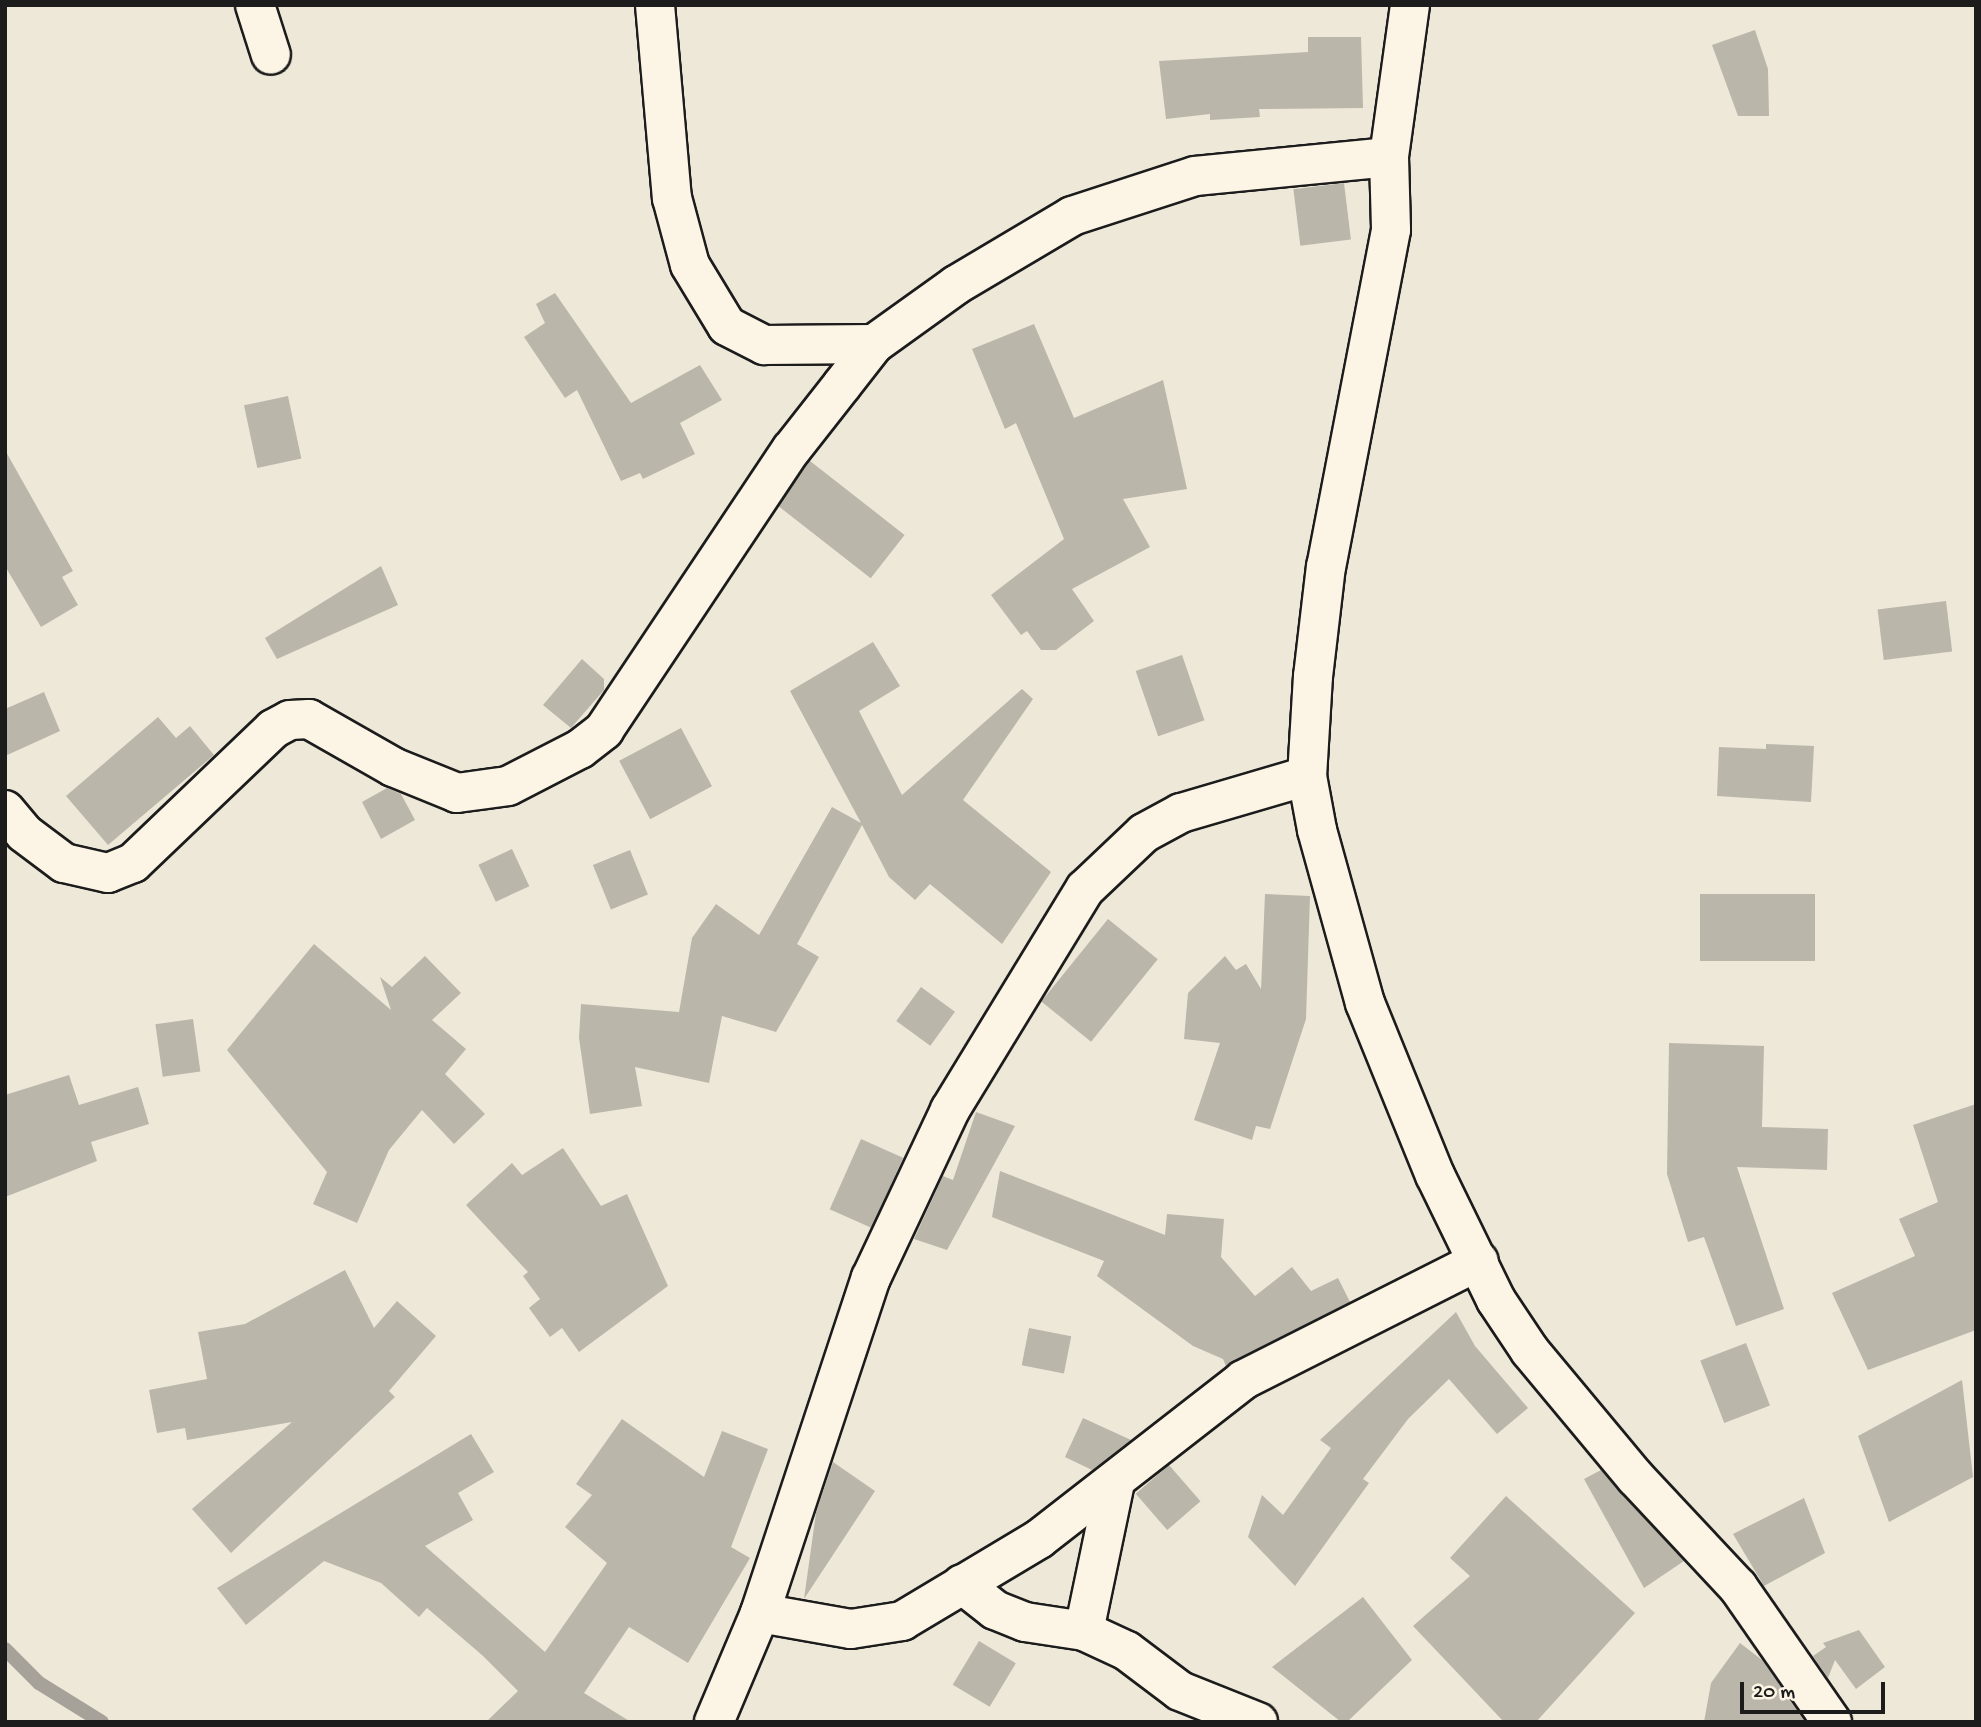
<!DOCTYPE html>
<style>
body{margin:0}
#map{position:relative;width:1981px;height:1727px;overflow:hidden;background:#eee8d9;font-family:"Gochi Hand",sans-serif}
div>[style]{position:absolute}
.stream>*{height:14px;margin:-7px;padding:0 7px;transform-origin:7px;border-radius:7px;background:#a7a299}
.building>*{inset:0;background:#bab6aa;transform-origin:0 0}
.roads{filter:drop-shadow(2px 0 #1c1c1c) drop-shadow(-2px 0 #1c1c1c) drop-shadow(0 2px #1c1c1c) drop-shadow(0 -2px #1c1c1c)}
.minor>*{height:38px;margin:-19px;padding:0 19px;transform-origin:19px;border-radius:19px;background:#fcf5e5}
.tertiary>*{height:38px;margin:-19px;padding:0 19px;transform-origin:19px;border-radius:19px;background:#fcf5e5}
span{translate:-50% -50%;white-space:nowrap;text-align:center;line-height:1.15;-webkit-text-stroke:6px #fcf5e5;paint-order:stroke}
.frame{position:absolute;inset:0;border:7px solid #1c1c1c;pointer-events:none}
.scale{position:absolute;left:1740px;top:1682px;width:145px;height:32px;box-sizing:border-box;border:4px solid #1c1c1c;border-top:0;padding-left:9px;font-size:21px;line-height:24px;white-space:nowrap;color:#1c1c1c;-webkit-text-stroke:5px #fcf5e5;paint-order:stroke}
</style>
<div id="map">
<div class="stream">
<i style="left:5px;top:1649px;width:48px;rotate:45deg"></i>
<i style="left:39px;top:1683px;width:74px;rotate:31.8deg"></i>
</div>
<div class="building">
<i style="clip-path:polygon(1755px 30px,1768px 69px,1769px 116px,1738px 116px,1712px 45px)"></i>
<i style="clip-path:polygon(1308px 37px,1361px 37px,1363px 108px,1259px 109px,1260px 117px,1210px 120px,1210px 114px,1166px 119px,1159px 61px,1308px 52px)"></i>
<i style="left:1344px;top:183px;width:57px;height:51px;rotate:83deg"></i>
<i style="clip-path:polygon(555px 293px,631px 403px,700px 365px,722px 400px,680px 423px,695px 454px,643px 479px,640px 473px,621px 481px,577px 390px,565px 398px,524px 337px,545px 323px,536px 304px)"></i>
<i style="clip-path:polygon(1034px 324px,1074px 418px,1163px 380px,1187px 489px,1123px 499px,1150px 547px,1072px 589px,1094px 621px,1056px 650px,1041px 650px,1027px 631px,1021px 635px,991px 595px,1064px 539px,1016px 423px,1005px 429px,972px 349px)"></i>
<i style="left:288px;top:396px;width:64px;height:45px;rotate:78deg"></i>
<i style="clip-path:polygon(5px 450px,73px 571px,62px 577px,78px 605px,41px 627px,5px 566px)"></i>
<i style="left:810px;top:461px;width:120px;height:55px;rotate:38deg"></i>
<i style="clip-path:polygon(381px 566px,398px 605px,277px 659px,265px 638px)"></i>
<i style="left:1946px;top:601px;width:51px;height:69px;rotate:83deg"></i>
<i style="clip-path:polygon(873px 642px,900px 686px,859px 711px,902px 795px,1022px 689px,1033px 699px,963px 800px,1051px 872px,1002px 944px,930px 884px,915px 900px,889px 877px,862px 825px,797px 944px,819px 957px,776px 1032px,722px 1016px,709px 1083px,635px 1067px,642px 1106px,590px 1114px,579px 1038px,581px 1004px,679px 1012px,692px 938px,716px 904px,759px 935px,832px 807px,861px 823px,790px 691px)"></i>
<i style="left:1182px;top:655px;width:69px;height:49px;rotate:71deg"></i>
<i style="clip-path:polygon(582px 659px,604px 679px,604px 690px,571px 728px,543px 705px)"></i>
<i style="clip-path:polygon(44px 692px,60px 731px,5px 756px,5px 709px)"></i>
<i style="clip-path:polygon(158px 717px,176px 738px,190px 726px,214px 755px,108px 845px,66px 796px)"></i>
<i style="left:681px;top:728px;width:66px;height:70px;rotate:62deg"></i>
<i style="clip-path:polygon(1766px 744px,1814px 746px,1811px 802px,1717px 796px,1719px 747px,1766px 749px)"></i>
<i style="clip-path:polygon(387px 788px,401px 794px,415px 820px,381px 839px,362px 802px)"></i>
<i style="left:512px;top:849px;width:41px;height:37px;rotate:65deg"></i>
<i style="left:630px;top:850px;width:48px;height:40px;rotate:68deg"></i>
<i style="clip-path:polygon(1265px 894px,1310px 896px,1306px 1019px,1270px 1129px,1256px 1126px,1252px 1140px,1194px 1120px,1220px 1043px,1184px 1039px,1188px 993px,1225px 956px,1236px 970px,1246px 964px,1261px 989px)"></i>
<i style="left:1700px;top:894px;width:115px;height:67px"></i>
<i style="left:1108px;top:919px;width:64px;height:106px;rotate:39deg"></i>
<i style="clip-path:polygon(314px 944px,391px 1010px,380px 977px,392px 987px,425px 956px,461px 993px,432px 1020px,466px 1049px,445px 1074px,485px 1114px,454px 1144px,422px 1110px,389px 1150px,357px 1223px,313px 1204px,327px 1172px,227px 1050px)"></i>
<i style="left:921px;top:987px;width:42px;height:42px;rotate:36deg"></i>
<i style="left:193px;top:1019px;width:53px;height:38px;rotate:82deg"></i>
<i style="clip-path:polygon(1669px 1043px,1764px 1046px,1762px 1127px,1828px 1129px,1827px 1170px,1737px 1167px,1784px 1309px,1736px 1326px,1704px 1237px,1688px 1242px,1667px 1174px)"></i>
<i style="clip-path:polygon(69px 1075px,79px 1105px,138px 1087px,149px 1124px,91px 1142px,97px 1161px,5px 1197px,5px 1095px)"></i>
<i style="clip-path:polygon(1976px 1104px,1976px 1330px,1868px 1370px,1832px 1293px,1915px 1256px,1899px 1219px,1938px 1202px,1913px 1125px)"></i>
<i style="clip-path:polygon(976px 1112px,1015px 1126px,947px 1250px,914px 1239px,943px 1176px,953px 1180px)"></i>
<i style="left:861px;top:1139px;width:46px;height:77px;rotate:24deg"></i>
<i style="clip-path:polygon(563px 1148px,601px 1206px,627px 1194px,668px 1286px,579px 1352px,562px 1328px,550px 1337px,529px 1308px,540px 1299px,523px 1276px,528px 1272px,466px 1205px,512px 1163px,522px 1175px)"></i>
<i style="clip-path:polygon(1000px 1171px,1165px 1235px,1167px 1214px,1224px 1219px,1221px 1257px,1255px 1296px,1292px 1267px,1311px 1291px,1338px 1278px,1350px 1302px,1226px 1366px,1223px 1359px,1193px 1346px,1097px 1276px,1104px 1261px,992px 1217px)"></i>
<i style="clip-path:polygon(345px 1270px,374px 1328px,397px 1301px,436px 1336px,389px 1391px,395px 1397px,231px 1553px,192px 1509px,292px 1422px,187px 1440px,185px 1428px,157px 1433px,149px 1390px,207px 1379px,198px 1332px,245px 1324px)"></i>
<i style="clip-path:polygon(1456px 1312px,1475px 1346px,1528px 1408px,1497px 1434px,1449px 1379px,1408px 1419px,1363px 1479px,1369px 1483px,1295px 1586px,1248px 1537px,1262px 1495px,1283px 1515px,1331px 1448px,1320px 1440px)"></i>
<i style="left:1029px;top:1328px;width:43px;height:38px;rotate:11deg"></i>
<i style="left:1746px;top:1343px;width:67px;height:49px;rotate:69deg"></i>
<i style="clip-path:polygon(1962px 1380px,1973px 1477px,1889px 1522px,1858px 1436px)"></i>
<i style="clip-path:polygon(1083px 1418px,1131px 1440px,1092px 1470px,1065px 1457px)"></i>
<i style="clip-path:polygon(622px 1419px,704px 1477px,722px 1431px,768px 1449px,731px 1547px,750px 1558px,688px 1663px,629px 1627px,584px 1693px,631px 1722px,486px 1722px,518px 1691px,482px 1655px,427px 1608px,419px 1617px,381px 1583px,324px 1561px,246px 1625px,217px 1588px,471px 1434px,494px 1472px,458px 1493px,473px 1520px,425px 1546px,545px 1652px,607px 1563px,565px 1527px,592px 1495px,576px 1484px)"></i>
<i style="clip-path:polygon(833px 1462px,875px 1491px,804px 1599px,816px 1513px)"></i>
<i style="left:1169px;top:1465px;width:48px;height:44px;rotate:49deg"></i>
<i style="clip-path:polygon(1601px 1470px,1684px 1561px,1644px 1588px,1584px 1479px)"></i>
<i style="clip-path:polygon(1506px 1496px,1635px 1613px,1536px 1722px,1504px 1722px,1413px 1626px,1470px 1576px,1450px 1558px)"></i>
<i style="clip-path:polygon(1804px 1498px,1825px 1553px,1764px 1586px,1733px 1534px)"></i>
<i style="clip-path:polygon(1363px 1597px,1412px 1660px,1347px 1722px,1341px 1722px,1272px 1667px)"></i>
<i style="clip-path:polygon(1859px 1630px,1885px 1667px,1856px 1689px,1835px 1660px,1828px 1678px,1813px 1656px,1826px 1647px,1823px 1643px)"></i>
<i style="left:979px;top:1641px;width:43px;height:51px;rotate:31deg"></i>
<i style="clip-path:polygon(1740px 1643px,1762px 1660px,1805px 1722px,1704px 1722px,1711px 1683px)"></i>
</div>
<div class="roads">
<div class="minor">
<i style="left:255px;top:5px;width:52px;rotate:72.3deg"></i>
<i style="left:655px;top:5px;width:194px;rotate:85deg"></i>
<i style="left:672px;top:198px;width:69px;rotate:75deg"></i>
<i style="left:690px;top:265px;width:71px;rotate:58.8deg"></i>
<i style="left:727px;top:326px;width:42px;rotate:27.2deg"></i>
<i style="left:764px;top:345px;width:110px;rotate:-0.5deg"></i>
<i style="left:5px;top:810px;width:30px;rotate:50deg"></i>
<i style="left:24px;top:833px;width:50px;rotate:36.9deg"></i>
<i style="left:64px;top:863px;width:45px;rotate:12.8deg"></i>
<i style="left:108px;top:873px;width:27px;rotate:-22deg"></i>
<i style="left:133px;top:863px;width:194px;rotate:-43.7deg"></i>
<i style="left:273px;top:729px;width:19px;rotate:-28deg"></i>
<i style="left:290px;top:720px;width:19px;rotate:-3deg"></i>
<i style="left:309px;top:719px;width:97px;rotate:29.7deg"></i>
<i style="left:393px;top:767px;width:69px;rotate:22.1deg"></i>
<i style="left:457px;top:793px;width:51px;rotate:-7.8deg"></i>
<i style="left:508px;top:786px;width:81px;rotate:-27.2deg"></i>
<i style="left:580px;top:749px;width:31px;rotate:-38deg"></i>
<i style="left:604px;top:730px;width:337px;rotate:-56.3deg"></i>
<i style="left:791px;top:450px;width:83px;rotate:-51.9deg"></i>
<i style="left:842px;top:385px;width:52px;rotate:-52deg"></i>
<i style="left:874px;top:344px;width:101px;rotate:-35.7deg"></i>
<i style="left:956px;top:285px;width:135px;rotate:-30.7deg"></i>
<i style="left:1072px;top:216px;width:129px;rotate:-18deg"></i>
<i style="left:1195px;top:176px;width:195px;rotate:-5.6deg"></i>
<i style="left:962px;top:1584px;width:42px;rotate:38.2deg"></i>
<i style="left:995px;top:1610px;width:32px;rotate:22deg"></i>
<i style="left:1025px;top:1622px;width:60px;rotate:8.7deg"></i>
<i style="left:1084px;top:1631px;width:47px;rotate:24.9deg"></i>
<i style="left:1127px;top:1651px;width:66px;rotate:37deg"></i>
<i style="left:1180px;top:1691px;width:84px;rotate:21.7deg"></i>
<i style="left:760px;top:1613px;width:92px;rotate:10deg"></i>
<i style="left:851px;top:1629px;width:52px;rotate:-8.9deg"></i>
<i style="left:902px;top:1621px;width:160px;rotate:-30.9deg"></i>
<i style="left:1039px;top:1539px;width:259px;rotate:-37.9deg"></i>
<i style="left:1243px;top:1380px;width:264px;rotate:-26.8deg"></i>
<i style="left:1084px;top:1631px;width:152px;rotate:-78.2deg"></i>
<i style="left:714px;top:1722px;width:118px;rotate:-67.1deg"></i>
<i style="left:760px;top:1613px;width:353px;rotate:-71.7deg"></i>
<i style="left:871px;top:1278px;width:186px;rotate:-64.8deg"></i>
<i style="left:950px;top:1110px;width:259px;rotate:-58.6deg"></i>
<i style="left:1085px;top:889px;width:81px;rotate:-43.5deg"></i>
<i style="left:1144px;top:833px;width:42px;rotate:-28.4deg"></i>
<i style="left:1181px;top:813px;width:131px;rotate:-16.4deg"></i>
</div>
<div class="tertiary">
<i style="left:1410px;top:5px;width:153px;rotate:97.9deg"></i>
<i style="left:1389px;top:157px;width:73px;rotate:88.4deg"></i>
<i style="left:1391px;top:230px;width:342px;rotate:100.9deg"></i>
<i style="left:1326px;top:566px;width:111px;rotate:96.7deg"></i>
<i style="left:1313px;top:676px;width:100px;rotate:93.4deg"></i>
<i style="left:1307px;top:776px;width:55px;rotate:79.5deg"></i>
<i style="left:1317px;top:830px;width:180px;rotate:74.5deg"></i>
<i style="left:1365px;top:1003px;width:186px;rotate:67.9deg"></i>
<i style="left:1435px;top:1175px;width:139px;rotate:64deg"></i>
<i style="left:1496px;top:1300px;width:61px;rotate:56.3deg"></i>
<i style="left:1530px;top:1351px;width:165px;rotate:50.2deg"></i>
<i style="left:1636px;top:1478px;width:149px;rotate:46.9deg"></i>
<i style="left:1738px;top:1587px;width:165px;rotate:55.2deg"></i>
</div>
</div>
<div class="frame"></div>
<div class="scale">20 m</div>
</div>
